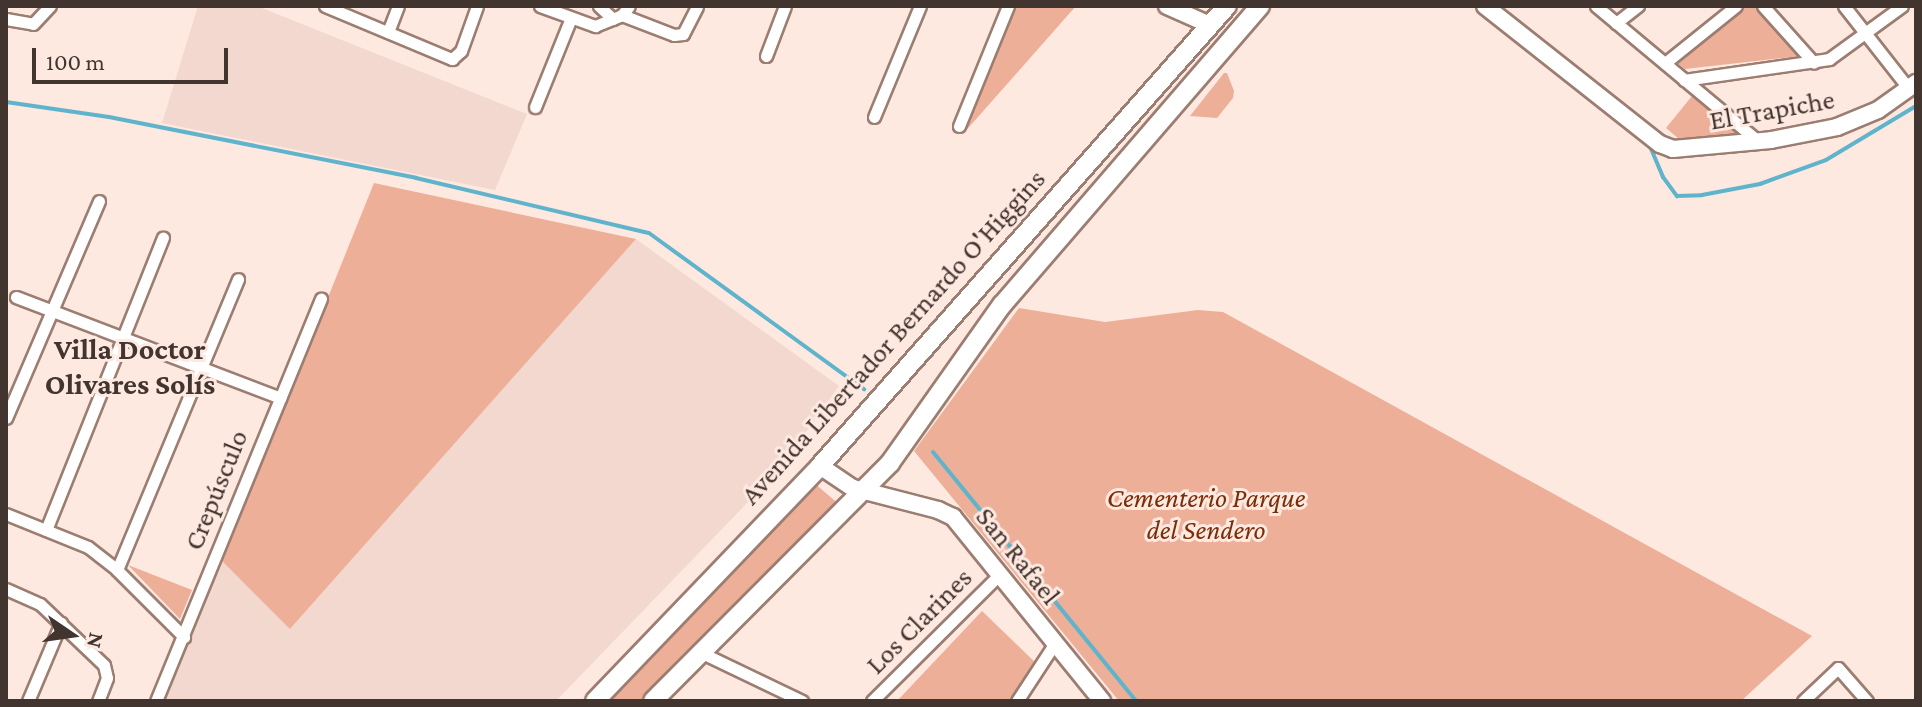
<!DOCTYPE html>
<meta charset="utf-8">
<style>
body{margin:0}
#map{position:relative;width:1922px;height:707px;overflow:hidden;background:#fee9e1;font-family:"Crimson Pro",serif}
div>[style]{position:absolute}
.built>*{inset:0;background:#f2d8cf}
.green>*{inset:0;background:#edaf98}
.stream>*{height:4px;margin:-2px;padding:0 2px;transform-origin:2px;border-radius:2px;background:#5fb4cc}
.roads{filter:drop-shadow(2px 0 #9c7d71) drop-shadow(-2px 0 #9c7d71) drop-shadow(0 2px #9c7d71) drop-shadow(0 -2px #9c7d71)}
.street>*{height:11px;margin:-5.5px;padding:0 5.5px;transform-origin:5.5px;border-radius:5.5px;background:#fff}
.secondary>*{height:16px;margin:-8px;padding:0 8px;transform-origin:8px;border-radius:8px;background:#fff}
.primary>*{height:18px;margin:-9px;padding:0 9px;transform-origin:9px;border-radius:9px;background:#fff}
span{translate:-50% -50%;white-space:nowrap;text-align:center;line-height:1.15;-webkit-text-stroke:6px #fee9e1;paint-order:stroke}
.street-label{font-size:28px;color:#42342f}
.park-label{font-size:28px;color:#7c2d07;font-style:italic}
.neighbourhood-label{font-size:30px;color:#42342f;font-weight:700}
.frame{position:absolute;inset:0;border:8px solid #42342f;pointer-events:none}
.north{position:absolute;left:32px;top:595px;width:80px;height:80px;-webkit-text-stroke:6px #fee9e1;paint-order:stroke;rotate:103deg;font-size:22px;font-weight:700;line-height:32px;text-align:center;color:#42342f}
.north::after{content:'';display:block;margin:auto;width:28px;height:36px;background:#42342f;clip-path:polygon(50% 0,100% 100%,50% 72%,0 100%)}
.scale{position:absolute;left:32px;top:48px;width:196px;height:36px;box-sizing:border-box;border:4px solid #42342f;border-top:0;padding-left:10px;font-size:24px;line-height:28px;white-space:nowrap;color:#42342f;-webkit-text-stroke:6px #fee9e1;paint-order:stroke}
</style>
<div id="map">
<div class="built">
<i style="clip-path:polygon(198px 6px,257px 6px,527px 114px,495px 190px,162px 123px)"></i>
<i style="clip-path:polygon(636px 239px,839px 386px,777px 472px,556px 701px,164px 701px,222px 561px,291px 628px)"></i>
</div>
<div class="green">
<i style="clip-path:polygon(1016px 6px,1076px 6px,962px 135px)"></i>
<i style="clip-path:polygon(1741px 6px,1756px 6px,1801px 56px,1685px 69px,1674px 60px)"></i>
<i style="clip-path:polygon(1224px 73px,1227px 73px,1234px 91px,1233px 98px,1217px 118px,1190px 116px)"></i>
<i style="clip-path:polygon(1692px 96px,1740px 135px,1679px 139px,1666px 128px)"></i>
<i style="clip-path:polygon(374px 183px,636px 239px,290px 629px,222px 561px)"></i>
<i style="clip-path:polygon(1019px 308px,1105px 322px,1198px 310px,1223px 312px,1812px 636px,1741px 701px,1119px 701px,914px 451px)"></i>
<i style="clip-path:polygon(814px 483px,840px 505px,643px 701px,610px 701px)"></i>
<i style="clip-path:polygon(128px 565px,192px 590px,180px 619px)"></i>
<i style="clip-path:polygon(982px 611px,1040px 667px,1008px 701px,897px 701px)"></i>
</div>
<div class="stream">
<i style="left:6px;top:102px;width:104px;rotate:8.3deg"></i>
<i style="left:109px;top:117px;width:313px;rotate:11.2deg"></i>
<i style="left:416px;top:178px;width:239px;rotate:13.3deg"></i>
<i style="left:649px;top:233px;width:266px;rotate:36deg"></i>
<i style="left:1649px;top:144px;width:36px;rotate:67deg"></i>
<i style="left:1663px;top:177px;width:24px;rotate:54deg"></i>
<i style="left:1677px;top:196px;width:25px;rotate:-2deg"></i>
<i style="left:1702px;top:195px;width:59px;rotate:-10.7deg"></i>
<i style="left:1760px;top:184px;width:70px;rotate:-20deg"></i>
<i style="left:1826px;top:160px;width:105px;rotate:-31deg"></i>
<i style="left:933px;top:452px;width:321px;rotate:50.8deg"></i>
</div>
<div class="roads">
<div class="street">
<i style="left:325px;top:6px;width:138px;rotate:22.7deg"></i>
<i style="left:452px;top:59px;width:12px;rotate:-42deg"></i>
<i style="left:461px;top:51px;width:48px;rotate:-70.4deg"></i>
<i style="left:540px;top:6px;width:59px;rotate:20deg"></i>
<i style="left:595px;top:26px;width:29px;rotate:-22deg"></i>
<i style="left:622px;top:15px;width:11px;rotate:-52deg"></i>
<i style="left:599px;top:6px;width:19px;rotate:43deg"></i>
<i style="left:1596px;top:6px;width:212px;rotate:39.8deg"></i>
<i style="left:1763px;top:6px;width:76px;rotate:48.2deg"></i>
<i style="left:1844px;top:6px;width:105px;rotate:51.9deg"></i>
<i style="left:622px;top:15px;width:56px;rotate:21deg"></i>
<i style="left:674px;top:35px;width:9px;rotate:-6deg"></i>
<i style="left:683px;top:34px;width:31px;rotate:-63deg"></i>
<i style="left:6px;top:19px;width:27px;rotate:10deg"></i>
<i style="left:33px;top:24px;width:25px;rotate:-47deg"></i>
<i style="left:1616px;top:23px;width:28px;rotate:-38deg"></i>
<i style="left:388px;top:32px;width:28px;rotate:-69deg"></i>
<i style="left:766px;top:56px;width:53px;rotate:-69.2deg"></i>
<i style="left:1665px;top:63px;width:91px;rotate:-38.8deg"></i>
<i style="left:1684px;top:80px;width:147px;rotate:-8.2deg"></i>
<i style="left:1829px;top:59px;width:90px;rotate:-36deg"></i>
<i style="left:535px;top:107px;width:96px;rotate:-68deg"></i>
<i style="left:874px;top:117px;width:120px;rotate:-67.5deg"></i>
<i style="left:959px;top:126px;width:130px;rotate:-67.8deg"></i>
<i style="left:16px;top:297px;width:283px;rotate:20.9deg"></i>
<i style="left:6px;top:418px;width:236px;rotate:-66.8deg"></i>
<i style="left:6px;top:514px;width:88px;rotate:21.9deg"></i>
<i style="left:88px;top:547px;width:37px;rotate:38deg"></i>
<i style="left:117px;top:570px;width:95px;rotate:45deg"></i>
<i style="left:46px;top:530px;width:315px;rotate:-68.2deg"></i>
<i style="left:117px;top:570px;width:315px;rotate:-67.4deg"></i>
<i style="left:6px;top:589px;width:37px;rotate:24deg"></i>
<i style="left:40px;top:604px;width:88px;rotate:43.6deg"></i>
<i style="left:104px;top:665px;width:13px;rotate:77deg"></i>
<i style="left:107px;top:678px;width:25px;rotate:111deg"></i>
<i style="left:702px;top:653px;width:111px;rotate:25.6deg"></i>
<i style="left:28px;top:701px;width:85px;rotate:-67.1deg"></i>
<i style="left:156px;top:701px;width:435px;rotate:-67.7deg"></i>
<i style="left:872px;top:701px;width:179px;rotate:-44.8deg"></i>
<i style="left:1017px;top:701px;width:69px;rotate:-56.8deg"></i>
<i style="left:1803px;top:701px;width:48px;rotate:-43.3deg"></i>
<i style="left:1838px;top:668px;width:44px;rotate:48.7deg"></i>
</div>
<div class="secondary">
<i style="left:1167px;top:6px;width:47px;rotate:23.8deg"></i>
<i style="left:1485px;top:6px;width:223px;rotate:38.3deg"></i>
<i style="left:1660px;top:144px;width:14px;rotate:21deg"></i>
<i style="left:1673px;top:149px;width:98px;rotate:-5.2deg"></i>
<i style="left:1771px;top:140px;width:67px;rotate:-11.1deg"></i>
<i style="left:1837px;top:127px;width:44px;rotate:-22.5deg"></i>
<i style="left:1878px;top:110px;width:47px;rotate:-35.4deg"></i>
<i style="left:820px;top:466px;width:40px;rotate:34deg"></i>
<i style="left:853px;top:488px;width:88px;rotate:14.5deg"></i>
<i style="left:938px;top:510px;width:17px;rotate:25deg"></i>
<i style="left:953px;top:517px;width:237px;rotate:51deg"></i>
</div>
<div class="primary">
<i style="left:595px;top:701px;width:325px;rotate:-46.2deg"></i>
<i style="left:820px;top:466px;width:614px;rotate:-48.5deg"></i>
<i style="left:653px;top:701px;width:336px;rotate:-45.1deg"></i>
<i style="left:890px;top:463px;width:194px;rotate:-54.7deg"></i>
<i style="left:1002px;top:305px;width:395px;rotate:-49.2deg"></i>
</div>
</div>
<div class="street-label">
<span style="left:1772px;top:110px;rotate:-10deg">El Trapiche</span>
<span style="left:893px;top:337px;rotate:-48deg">Avenida Libertador Bernardo O'Higgins</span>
<span style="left:216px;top:490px;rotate:-68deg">Crepúsculo</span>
<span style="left:1018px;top:556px;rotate:51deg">San Rafael</span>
<span style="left:919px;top:621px;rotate:-45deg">Los Clarines</span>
</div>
<div class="park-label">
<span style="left:1206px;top:514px">Cementerio Parque<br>del Sendero</span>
</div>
<div class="neighbourhood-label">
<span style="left:130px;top:366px">Villa Doctor<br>Olivares Solís</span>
</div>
<div class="frame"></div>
<div class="north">N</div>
<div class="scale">100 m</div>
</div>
